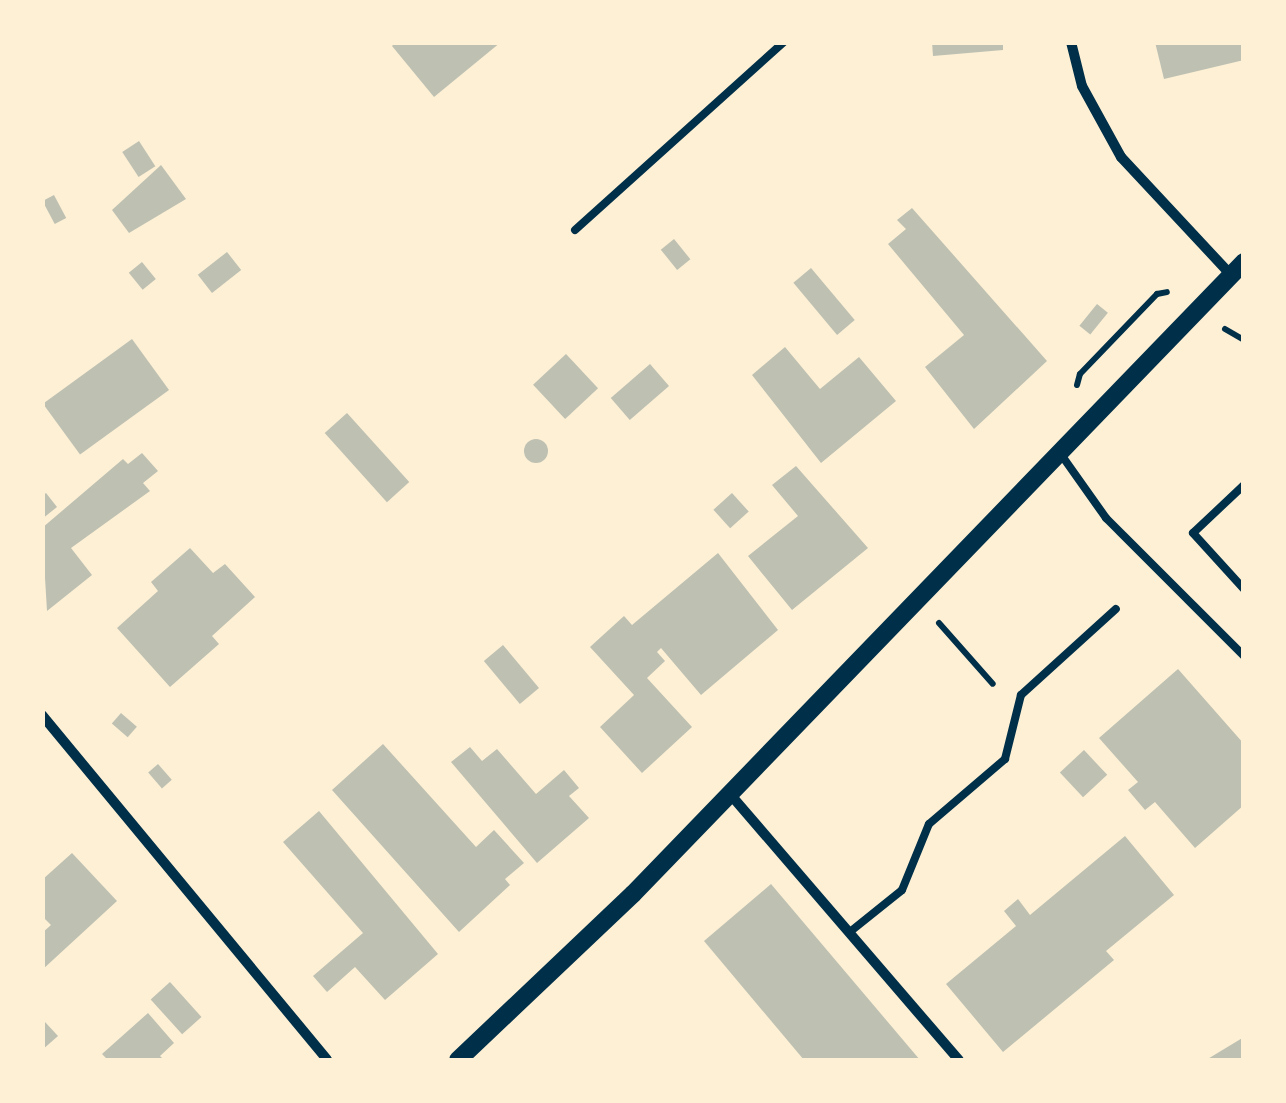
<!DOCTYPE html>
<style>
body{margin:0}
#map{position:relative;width:1286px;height:1103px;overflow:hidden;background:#fdf0d5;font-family:Overpass,sans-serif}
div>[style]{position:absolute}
.building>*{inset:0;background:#bec0b2;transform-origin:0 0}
.round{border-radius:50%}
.path>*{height:6px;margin:-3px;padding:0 3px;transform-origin:3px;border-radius:3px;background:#003049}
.service>*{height:8px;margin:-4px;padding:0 4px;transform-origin:4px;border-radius:4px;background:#003049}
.minor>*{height:10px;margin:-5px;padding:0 5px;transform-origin:5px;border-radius:5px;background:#003049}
.tertiary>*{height:18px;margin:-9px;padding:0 9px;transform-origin:9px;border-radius:9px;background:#003049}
span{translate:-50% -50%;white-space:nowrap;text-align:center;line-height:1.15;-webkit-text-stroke:9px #fdf0d5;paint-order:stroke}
.frame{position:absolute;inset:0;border:45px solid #fdf0d5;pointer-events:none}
</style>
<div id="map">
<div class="building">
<i style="clip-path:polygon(396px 42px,501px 42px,434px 97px,392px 46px)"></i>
<i style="clip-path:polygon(932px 42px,1003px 42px,1003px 50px,933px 56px)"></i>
<i style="clip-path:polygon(1155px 42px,1244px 42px,1244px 60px,1164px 79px)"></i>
<i style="left:139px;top:141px;width:30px;height:20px;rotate:57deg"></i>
<i style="clip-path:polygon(161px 165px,186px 199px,129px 233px,112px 210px)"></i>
<i style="left:54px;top:195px;width:26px;height:13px;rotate:62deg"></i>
<i style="clip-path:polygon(912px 208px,1047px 361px,974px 429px,925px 367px,964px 335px,888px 244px,906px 229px,897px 220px)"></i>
<i style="left:674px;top:239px;width:26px;height:17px;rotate:51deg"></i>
<i style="left:227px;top:252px;width:23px;height:37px;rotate:52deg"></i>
<i style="left:142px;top:262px;width:22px;height:17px;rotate:51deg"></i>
<i style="left:811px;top:268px;width:68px;height:23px;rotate:50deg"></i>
<i style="left:1097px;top:304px;width:14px;height:28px;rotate:39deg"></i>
<i style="left:132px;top:339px;width:63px;height:110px;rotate:54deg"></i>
<i style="clip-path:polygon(785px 347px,820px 389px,859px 357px,896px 401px,821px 463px,752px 375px)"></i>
<i style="left:566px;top:354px;width:47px;height:45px;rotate:47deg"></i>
<i style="left:650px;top:364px;width:29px;height:52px;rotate:49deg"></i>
<i style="left:347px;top:413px;width:93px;height:30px;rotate:48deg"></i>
<i class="round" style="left:524px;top:439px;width:24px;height:24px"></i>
<i style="clip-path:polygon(142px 453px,158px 471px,143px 483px,150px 491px,71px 548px,92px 575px,47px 611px,42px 528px,123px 459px,128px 464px)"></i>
<i style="clip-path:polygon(796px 466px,868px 548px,792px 610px,748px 556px,798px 516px,772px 485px)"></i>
<i style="clip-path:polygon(46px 493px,57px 507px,42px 519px,42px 496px)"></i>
<i style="left:732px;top:493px;width:25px;height:25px;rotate:48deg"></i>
<i style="clip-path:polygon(190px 548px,213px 573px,225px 564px,255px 597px,212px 636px,219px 644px,170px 687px,117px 628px,158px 591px,151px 582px)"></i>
<i style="clip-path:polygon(718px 553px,778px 630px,701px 695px,661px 648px,657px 652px,665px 661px,647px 678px,692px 727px,642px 773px,600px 727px,634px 695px,590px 647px,624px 616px,632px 625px)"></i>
<i style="left:503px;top:645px;width:56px;height:25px;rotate:50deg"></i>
<i style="clip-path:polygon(1178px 669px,1244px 744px,1244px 805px,1195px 848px,1155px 802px,1145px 810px,1128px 790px,1138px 782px,1099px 738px)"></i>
<i style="left:121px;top:713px;width:21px;height:14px;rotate:41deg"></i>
<i style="clip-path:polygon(383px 744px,476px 847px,494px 830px,524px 863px,505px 879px,510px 885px,459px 932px,332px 790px)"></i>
<i style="clip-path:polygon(470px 747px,482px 761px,497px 749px,536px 794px,564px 770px,579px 788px,569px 796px,589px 818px,537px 863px,451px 762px)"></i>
<i style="left:1084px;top:750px;width:34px;height:33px;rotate:47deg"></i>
<i style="left:158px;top:764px;width:21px;height:13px;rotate:49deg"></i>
<i style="clip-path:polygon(319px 811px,438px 954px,385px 1000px,355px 967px,327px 992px,313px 976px,363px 933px,283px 842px)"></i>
<i style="clip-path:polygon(1125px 836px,1174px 895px,1106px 951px,1114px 960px,1003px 1052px,946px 984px,1016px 926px,1004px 911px,1018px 899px,1030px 915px)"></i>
<i style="clip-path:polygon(72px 853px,117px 901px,42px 970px,42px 933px,51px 925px,42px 916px,42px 880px)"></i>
<i style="clip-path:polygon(771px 884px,920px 1060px,804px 1060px,704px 941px)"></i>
<i style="left:170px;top:982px;width:47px;height:26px;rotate:48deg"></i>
<i style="clip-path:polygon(148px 1013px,174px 1043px,160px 1056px,164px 1060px,108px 1060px,102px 1054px)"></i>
<i style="clip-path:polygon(45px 1022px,58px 1036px,42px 1050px,42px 1024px)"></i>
<i style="clip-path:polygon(1244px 1037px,1244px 1060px,1206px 1060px)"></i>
</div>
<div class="path">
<i style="left:1225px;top:329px;width:22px;rotate:30deg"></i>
<i style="left:1077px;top:385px;width:11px;rotate:-75deg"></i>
<i style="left:1080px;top:374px;width:111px;rotate:-46.1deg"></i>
<i style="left:1157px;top:294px;width:10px;rotate:-11deg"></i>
<i style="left:939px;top:623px;width:81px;rotate:48.5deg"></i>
</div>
<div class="service">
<i style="left:575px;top:230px;width:281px;rotate:-42deg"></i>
<i style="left:1060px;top:453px;width:80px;rotate:54.7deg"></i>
<i style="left:1106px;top:518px;width:195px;rotate:45deg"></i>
<i style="left:1244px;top:485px;width:70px;rotate:136.7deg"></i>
<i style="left:1193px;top:533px;width:76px;rotate:47.7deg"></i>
<i style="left:851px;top:931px;width:65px;rotate:-38.8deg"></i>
<i style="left:902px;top:890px;width:71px;rotate:-67.8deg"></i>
<i style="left:929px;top:824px;width:100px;rotate:-40.5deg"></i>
<i style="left:1005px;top:759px;width:66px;rotate:-76deg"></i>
<i style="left:1021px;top:695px;width:128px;rotate:-42.2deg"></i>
</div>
<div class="minor">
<i style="left:1071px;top:42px;width:45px;rotate:76deg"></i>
<i style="left:1082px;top:86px;width:81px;rotate:61.2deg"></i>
<i style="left:1121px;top:157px;width:161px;rotate:47deg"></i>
<i style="left:42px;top:715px;width:447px;rotate:50.4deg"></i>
<i style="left:730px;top:794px;width:351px;rotate:49.3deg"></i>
</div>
<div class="tertiary">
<i style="left:458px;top:1060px;width:241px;rotate:-43.5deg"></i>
<i style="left:633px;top:894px;width:879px;rotate:-45.97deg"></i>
</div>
<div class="frame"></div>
</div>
